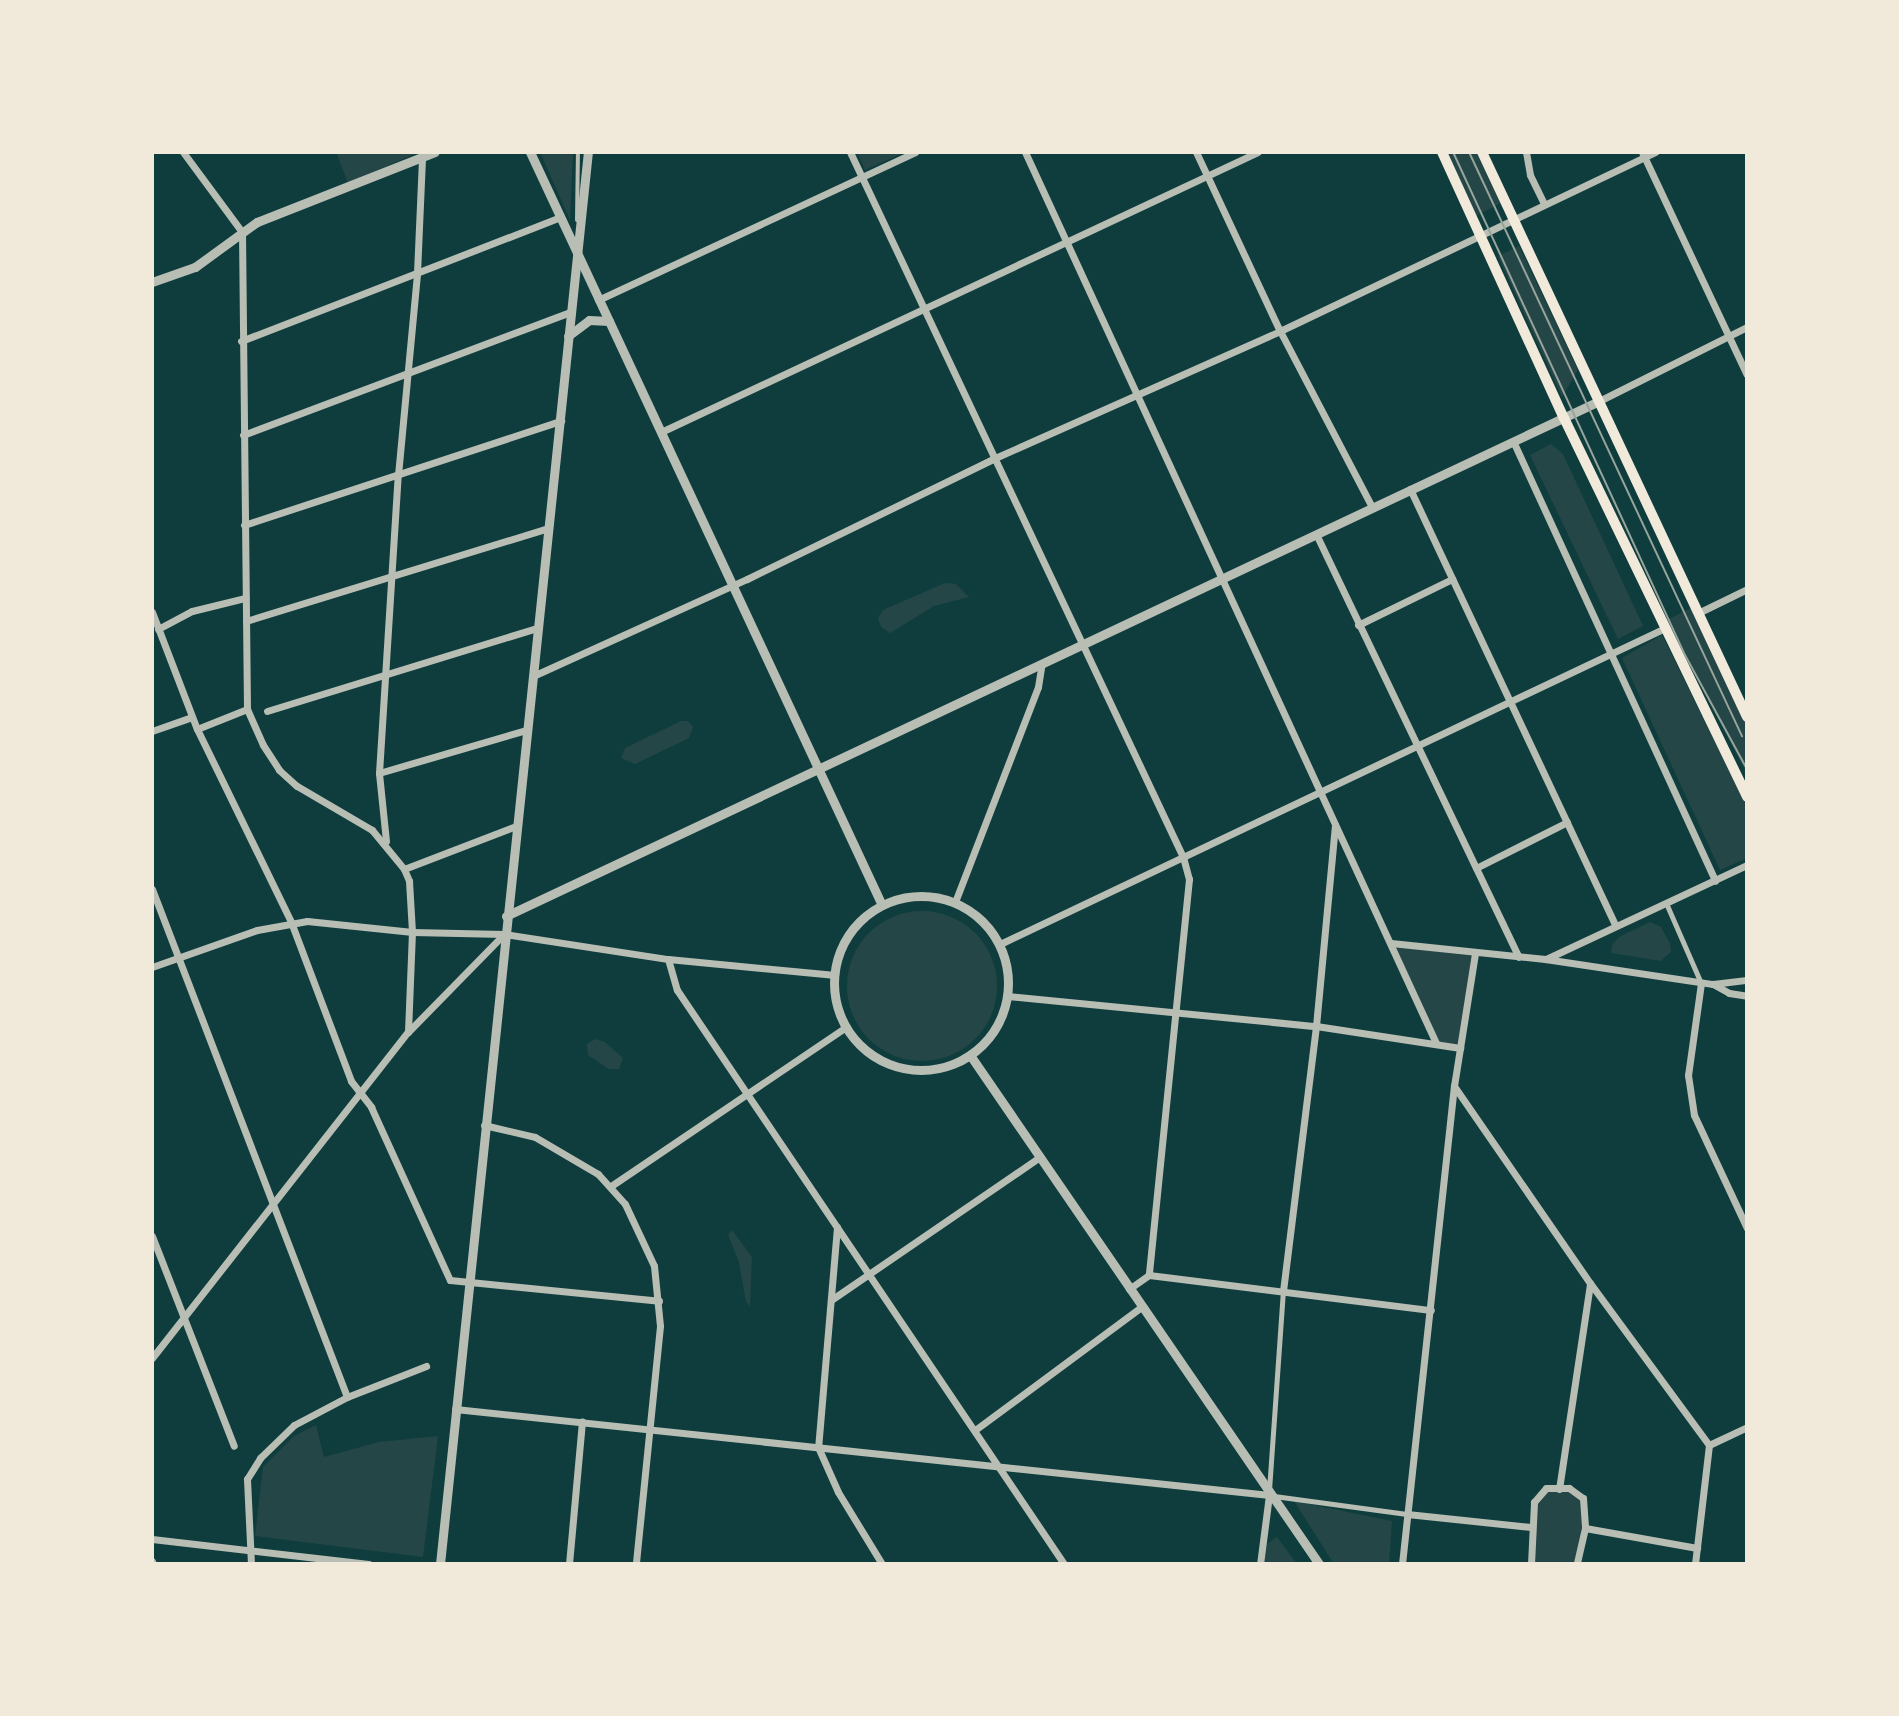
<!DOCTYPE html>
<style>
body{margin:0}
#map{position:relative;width:1899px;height:1716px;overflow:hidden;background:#0f3d3e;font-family:"DM Sans",sans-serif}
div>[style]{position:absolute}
.green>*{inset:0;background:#244646}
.round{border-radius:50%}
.service>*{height:4px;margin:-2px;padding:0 2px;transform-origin:2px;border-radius:2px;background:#b8beb3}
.pedestrian>*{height:5px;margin:-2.5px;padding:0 2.5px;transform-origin:2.5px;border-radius:2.5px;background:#b8beb3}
.minor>*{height:7px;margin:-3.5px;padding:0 3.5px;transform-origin:3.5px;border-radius:3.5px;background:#b8beb3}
.tertiary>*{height:9px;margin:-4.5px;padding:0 4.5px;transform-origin:4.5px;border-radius:4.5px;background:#b8beb3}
.tertiary>.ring{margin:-4.5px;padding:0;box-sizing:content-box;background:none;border:9px solid #b8beb3;border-radius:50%}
.secondary>*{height:10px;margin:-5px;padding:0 5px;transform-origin:5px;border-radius:5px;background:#f1e9da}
.tram>*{height:2px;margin:-1px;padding:0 1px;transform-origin:1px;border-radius:1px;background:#97a49c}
span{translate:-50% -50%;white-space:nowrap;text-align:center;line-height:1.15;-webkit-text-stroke:8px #f1e9da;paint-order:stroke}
.frame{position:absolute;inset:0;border:154px solid #f1e9da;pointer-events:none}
</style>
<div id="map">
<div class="green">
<i style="clip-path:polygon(336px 152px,419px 152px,348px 183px)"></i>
<i style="clip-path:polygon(540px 152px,573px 152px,570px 220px)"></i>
<i style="clip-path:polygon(857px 152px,905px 152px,865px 170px)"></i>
<i style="clip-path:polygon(1446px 152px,1478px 152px,1503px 202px,1476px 216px)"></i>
<i style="clip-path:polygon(1519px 246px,1578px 370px,1562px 397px,1498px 256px)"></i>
<i style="clip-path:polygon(1551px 444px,1563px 454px,1643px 626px,1618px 639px,1530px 455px)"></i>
<i style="clip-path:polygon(945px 583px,956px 584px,969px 597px,934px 606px,890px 633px,881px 627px,878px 618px,883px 610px)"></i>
<i style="clip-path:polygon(1693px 607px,1747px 721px,1747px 774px,1667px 620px)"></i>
<i style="clip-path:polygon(1662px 635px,1747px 807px,1747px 858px,1720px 870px,1622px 658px)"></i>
<i style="clip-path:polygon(681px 721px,688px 721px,693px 727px,689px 738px,635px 764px,621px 758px,625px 748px)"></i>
<i class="round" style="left:847px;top:911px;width:150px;height:150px"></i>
<i style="clip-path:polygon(1650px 922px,1661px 927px,1670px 944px,1671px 952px,1665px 957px,1661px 961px,1611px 953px,1612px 945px,1619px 937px)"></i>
<i style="clip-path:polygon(1391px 943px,1475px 953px,1460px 1048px,1436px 1043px)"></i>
<i style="clip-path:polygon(595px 1039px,605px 1042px,623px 1058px,619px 1069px,609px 1069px,588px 1055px,587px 1044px)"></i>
<i style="clip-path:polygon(732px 1230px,752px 1257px,750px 1306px,746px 1302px,739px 1262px,728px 1235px)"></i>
<i style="clip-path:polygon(316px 1425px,324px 1457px,379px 1442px,438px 1436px,423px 1557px,255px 1536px,263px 1467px,294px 1436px)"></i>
<i style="clip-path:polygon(1546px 1488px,1578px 1492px,1585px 1508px,1577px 1564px,1531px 1564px,1534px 1502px)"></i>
<i style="clip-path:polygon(1294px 1501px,1392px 1521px,1389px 1564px,1334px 1564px)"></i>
<i style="clip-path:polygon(1277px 1537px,1297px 1564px,1264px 1564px,1267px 1544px)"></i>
</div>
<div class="service">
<i style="left:577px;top:220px;width:68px;rotate:-89.2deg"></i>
</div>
<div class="pedestrian">
<i style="left:1666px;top:903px;width:87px;rotate:66.4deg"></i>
<i style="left:1269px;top:1490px;width:199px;rotate:-86deg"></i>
<i style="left:1274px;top:1496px;width:134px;rotate:7.7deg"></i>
</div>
<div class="minor">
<i style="left:183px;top:152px;width:99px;rotate:53.6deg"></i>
<i style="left:242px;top:232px;width:477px;rotate:89.4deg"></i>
<i style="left:247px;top:709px;width:39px;rotate:66deg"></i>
<i style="left:263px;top:745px;width:30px;rotate:57deg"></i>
<i style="left:279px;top:770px;width:24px;rotate:42deg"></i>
<i style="left:297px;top:786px;width:87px;rotate:30.4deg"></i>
<i style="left:372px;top:830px;width:50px;rotate:50.6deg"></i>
<i style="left:404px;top:869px;width:13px;rotate:67deg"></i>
<i style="left:409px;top:881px;width:51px;rotate:86.6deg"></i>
<i style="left:412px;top:932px;width:100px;rotate:92.3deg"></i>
<i style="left:850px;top:152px;width:780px;rotate:64.72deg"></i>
<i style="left:1183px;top:857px;width:23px;rotate:75deg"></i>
<i style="left:1189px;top:879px;width:398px;rotate:95.8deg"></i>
<i style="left:1025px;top:152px;width:981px;rotate:65.24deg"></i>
<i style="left:1196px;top:152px;width:198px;rotate:64.9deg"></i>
<i style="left:1280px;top:331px;width:199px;rotate:62.4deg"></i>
<i style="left:1526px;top:152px;width:23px;rotate:80deg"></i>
<i style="left:1530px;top:175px;width:32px;rotate:64deg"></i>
<i style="left:1642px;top:152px;width:246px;rotate:64.8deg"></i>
<i style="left:598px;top:300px;width:350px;rotate:-25deg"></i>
<i style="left:241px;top:341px;width:342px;rotate:-21.2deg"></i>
<i style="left:1599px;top:401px;width:165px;rotate:-26.6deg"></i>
<i style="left:661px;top:432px;width:659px;rotate:-25.13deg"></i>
<i style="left:243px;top:435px;width:350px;rotate:-20.6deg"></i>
<i style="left:1513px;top:441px;width:484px;rotate:65.3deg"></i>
<i style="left:1410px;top:489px;width:483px;rotate:64.8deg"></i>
<i style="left:244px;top:525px;width:334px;rotate:-18.2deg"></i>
<i style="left:1316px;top:534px;width:469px;rotate:64.4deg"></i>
<i style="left:152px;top:612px;width:125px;rotate:69deg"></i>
<i style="left:197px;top:729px;width:215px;rotate:64deg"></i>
<i style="left:291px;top:922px;width:170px;rotate:69.3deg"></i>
<i style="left:351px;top:1081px;width:33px;rotate:52deg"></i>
<i style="left:371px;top:1107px;width:190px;rotate:65.5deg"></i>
<i style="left:450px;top:1280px;width:210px;rotate:5.7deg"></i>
<i style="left:1698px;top:613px;width:55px;rotate:-26.1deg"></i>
<i style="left:246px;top:621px;width:316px;rotate:-17.1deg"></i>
<i style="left:1358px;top:625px;width:105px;rotate:-26.1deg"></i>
<i style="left:158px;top:629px;width:38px;rotate:-28deg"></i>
<i style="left:192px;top:611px;width:55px;rotate:-13.8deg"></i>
<i style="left:533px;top:676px;width:235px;rotate:-24.4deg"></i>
<i style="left:747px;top:579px;width:276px;rotate:-26deg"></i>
<i style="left:995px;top:458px;width:312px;rotate:-24deg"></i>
<i style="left:1280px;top:331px;width:416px;rotate:-25.5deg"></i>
<i style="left:267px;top:711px;width:282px;rotate:-17.1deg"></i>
<i style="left:197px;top:729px;width:54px;rotate:-21.8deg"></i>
<i style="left:152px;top:731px;width:42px;rotate:-19.3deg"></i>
<i style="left:379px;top:773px;width:153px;rotate:-16.3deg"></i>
<i style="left:386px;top:841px;width:68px;rotate:-95.9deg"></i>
<i style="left:379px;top:773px;width:299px;rotate:-86.4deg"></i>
<i style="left:398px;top:475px;width:203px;rotate:-84.6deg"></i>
<i style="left:417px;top:273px;width:115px;rotate:-87.5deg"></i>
<i style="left:1476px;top:868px;width:102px;rotate:-26.8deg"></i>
<i style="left:404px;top:869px;width:120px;rotate:-21deg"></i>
<i style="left:152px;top:889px;width:544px;rotate:69deg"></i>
<i style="left:955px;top:902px;width:230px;rotate:-68.9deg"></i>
<i style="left:1038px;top:687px;width:24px;rotate:-81deg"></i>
<i style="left:1391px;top:943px;width:155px;rotate:5.9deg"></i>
<i style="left:1545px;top:959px;width:170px;rotate:8.5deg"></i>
<i style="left:1713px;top:984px;width:34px;rotate:-7deg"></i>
<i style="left:1000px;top:944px;width:736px;rotate:-25.42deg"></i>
<i style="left:668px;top:959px;width:32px;rotate:74deg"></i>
<i style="left:677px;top:990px;width:692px;rotate:56.01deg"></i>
<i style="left:1546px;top:959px;width:222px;rotate:-25.1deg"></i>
<i style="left:152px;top:967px;width:111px;rotate:-19.4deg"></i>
<i style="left:257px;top:930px;width:51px;rotate:-10.2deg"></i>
<i style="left:307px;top:921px;width:106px;rotate:6deg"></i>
<i style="left:412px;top:932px;width:92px;rotate:1.2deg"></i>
<i style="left:504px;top:934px;width:166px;rotate:8.7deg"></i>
<i style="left:668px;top:959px;width:168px;rotate:5.5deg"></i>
<i style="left:1701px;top:983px;width:93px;rotate:98deg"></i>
<i style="left:1688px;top:1075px;width:40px;rotate:81.5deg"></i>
<i style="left:1694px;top:1115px;width:125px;rotate:64.9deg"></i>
<i style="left:1713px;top:984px;width:18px;rotate:29deg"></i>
<i style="left:1729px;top:993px;width:18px;rotate:9deg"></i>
<i style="left:1008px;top:996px;width:309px;rotate:5.6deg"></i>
<i style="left:1316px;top:1026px;width:146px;rotate:8.7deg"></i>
<i style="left:1454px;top:1086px;width:239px;rotate:55.4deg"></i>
<i style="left:1590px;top:1283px;width:201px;rotate:53.7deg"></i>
<i style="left:484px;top:1125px;width:52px;rotate:13.2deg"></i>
<i style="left:535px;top:1137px;width:73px;rotate:30.4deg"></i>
<i style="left:598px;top:1174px;width:40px;rotate:48deg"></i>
<i style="left:625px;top:1204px;width:68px;rotate:64.9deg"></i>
<i style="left:654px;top:1266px;width:60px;rotate:84.3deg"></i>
<i style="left:660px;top:1326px;width:239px;rotate:95.8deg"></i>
<i style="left:611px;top:1186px;width:284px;rotate:-34.1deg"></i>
<i style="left:837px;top:1227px;width:221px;rotate:94.9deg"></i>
<i style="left:818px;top:1447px;width:49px;rotate:66deg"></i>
<i style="left:838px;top:1492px;width:84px;rotate:58.6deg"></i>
<i style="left:152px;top:1236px;width:225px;rotate:68.7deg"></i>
<i style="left:1129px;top:1289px;width:24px;rotate:-35deg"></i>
<i style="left:1149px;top:1275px;width:284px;rotate:7.1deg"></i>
<i style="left:1283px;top:1291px;width:267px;rotate:-82.9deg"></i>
<i style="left:1316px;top:1026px;width:202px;rotate:-84.6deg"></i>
<i style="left:831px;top:1300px;width:251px;rotate:-34.4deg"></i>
<i style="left:152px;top:1358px;width:415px;rotate:-51.9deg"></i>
<i style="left:408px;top:1032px;width:137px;rotate:-45.6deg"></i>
<i style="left:455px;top:1409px;width:819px;rotate:6.03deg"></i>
<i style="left:1269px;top:1495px;width:70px;rotate:97.4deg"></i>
<i style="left:975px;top:1430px;width:207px;rotate:-36.5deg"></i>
<i style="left:1709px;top:1445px;width:42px;rotate:-25.3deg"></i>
<i style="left:1559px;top:1489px;width:208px;rotate:-81.4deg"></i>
<i style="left:1407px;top:1514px;width:125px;rotate:6deg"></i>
<i style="left:1585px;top:1528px;width:114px;rotate:10.1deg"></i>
<i style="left:152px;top:1539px;width:218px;rotate:6.6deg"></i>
<i style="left:152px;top:1561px;width:3px;rotate:72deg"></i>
<i style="left:251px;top:1564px;width:85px;rotate:-92.7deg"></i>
<i style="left:247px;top:1479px;width:25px;rotate:-58deg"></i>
<i style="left:260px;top:1458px;width:47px;rotate:-44.1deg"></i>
<i style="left:294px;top:1425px;width:60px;rotate:-27.8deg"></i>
<i style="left:347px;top:1397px;width:85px;rotate:-21.4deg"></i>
<i style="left:569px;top:1564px;width:143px;rotate:-84.8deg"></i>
<i style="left:1402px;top:1564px;width:481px;rotate:-83.8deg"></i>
<i style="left:1454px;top:1086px;width:135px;rotate:-81deg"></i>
<i style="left:1531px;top:1564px;width:62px;rotate:-87.2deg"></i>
<i style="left:1534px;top:1502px;width:18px;rotate:-49deg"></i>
<i style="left:1546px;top:1488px;width:23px"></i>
<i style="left:1569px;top:1488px;width:17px;rotate:36deg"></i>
<i style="left:1583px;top:1498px;width:30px;rotate:86deg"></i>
<i style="left:1585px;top:1528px;width:37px;rotate:103deg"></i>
<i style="left:1695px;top:1564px;width:120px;rotate:-83.3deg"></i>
</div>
<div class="tertiary">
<i style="left:530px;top:152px;width:831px;rotate:64.95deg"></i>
<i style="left:152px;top:282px;width:46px;rotate:-19.2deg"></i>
<i style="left:195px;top:267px;width:77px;rotate:-36deg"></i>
<i style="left:257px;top:222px;width:191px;rotate:-21.5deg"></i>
<i style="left:568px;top:336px;width:26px;rotate:-37deg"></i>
<i style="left:589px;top:320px;width:20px;rotate:3deg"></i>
<i class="ring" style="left:834px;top:896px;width:165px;height:165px"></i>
<i style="left:506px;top:916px;width:1208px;rotate:-25.23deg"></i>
<i style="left:970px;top:1055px;width:617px;rotate:55.56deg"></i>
<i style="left:440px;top:1564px;width:1420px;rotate:-84.02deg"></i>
</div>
<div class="secondary">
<i style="left:1442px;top:152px;width:293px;rotate:65.4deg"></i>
<i style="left:1564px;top:418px;width:421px;rotate:64.2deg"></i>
<i style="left:1482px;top:152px;width:624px;rotate:64.87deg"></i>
</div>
<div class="tram">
<i style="left:1453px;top:152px;width:554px;rotate:65.24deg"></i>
<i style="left:1685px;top:655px;width:130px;rotate:61.5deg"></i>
<i style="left:1469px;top:152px;width:645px;rotate:64.95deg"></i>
</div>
<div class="frame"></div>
</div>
